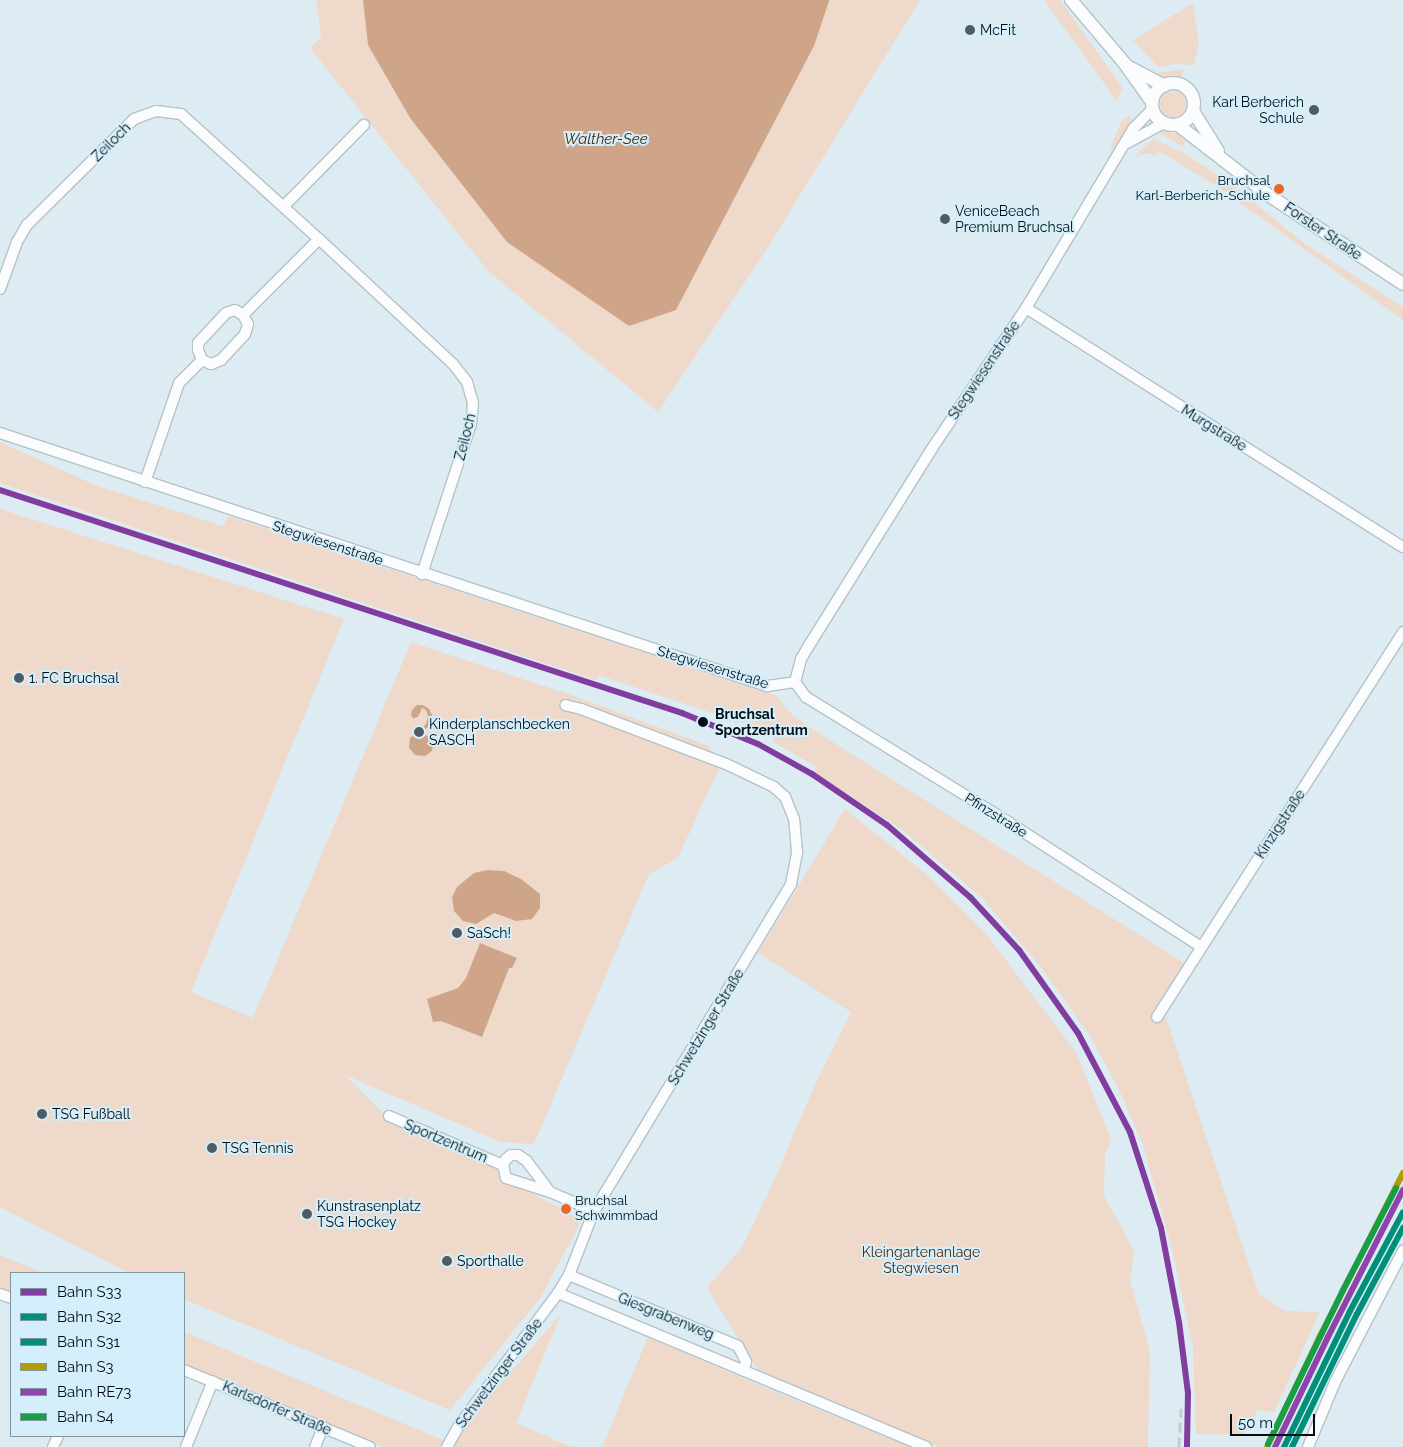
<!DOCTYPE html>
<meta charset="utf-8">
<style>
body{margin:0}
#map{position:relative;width:1403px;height:1447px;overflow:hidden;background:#ddecf2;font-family:Raleway,sans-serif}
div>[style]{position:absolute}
.green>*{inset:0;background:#eed9ca}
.round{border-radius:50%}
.water>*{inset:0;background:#cea588}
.roads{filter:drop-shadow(1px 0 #b5c2c7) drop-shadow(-1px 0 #b5c2c7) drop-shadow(0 1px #b5c2c7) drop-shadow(0 -1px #b5c2c7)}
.minor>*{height:10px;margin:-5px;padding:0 5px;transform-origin:5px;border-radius:5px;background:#fafcfd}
.tertiary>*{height:12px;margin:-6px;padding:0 6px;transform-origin:6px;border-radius:6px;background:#fafcfd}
.tertiary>.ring{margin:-6px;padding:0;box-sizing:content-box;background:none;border:12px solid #fafcfd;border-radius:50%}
.rail>*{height:3px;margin-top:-1.5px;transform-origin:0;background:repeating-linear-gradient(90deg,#c6cbcd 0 10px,transparent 0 15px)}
.rail-1>*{height:6px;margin:-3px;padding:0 3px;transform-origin:3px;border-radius:3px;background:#803c9f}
.rail-2>*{height:6px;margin:-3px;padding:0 3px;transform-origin:3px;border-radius:3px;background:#00907a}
.rail-3>*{height:6px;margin:-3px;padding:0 3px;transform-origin:3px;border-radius:3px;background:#00907a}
.rail-4>*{height:6px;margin:-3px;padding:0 3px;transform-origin:3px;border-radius:3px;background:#b19b08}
.rail-5>*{height:6px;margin:-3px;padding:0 3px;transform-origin:3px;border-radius:3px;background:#8e44ad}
.rail-6>*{height:6px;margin:-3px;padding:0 3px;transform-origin:3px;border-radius:3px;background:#1a9d47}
.dots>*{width:14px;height:14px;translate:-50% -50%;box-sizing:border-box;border:2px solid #d4effb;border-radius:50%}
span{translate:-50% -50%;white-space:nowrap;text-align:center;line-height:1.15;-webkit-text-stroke:4px #d4effb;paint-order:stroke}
.bus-label{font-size:13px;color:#030e13}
.right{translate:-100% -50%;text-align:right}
.left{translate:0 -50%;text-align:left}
.poi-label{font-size:14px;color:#030e13}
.street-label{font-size:14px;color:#030e13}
.stop-label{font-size:14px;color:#030e13;font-weight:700}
.park-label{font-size:14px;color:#512604}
.water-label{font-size:15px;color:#491f00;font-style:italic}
.legend{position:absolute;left:10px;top:1272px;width:175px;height:165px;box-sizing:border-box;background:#d4effb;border:1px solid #80959e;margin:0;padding:6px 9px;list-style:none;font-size:15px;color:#030e13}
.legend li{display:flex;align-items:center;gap:10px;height:25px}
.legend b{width:25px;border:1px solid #80959e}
.scale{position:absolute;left:1230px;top:1414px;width:85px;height:22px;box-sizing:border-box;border:2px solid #030e13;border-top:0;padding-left:6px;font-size:15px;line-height:18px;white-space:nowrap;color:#030e13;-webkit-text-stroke:4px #d4effb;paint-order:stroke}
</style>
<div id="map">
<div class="green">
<i style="clip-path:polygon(316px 0,363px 0,368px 45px,410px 118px,507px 242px,676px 310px,814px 46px,829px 0,920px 0,765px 252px,658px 412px,488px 271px,310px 48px,321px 37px)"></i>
<i style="clip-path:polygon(1044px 0,1060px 0,1123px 88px,1117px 101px)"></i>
<i style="clip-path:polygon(1193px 3px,1199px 44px,1194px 65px,1175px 64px,1158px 67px,1133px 40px)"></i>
<i style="clip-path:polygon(1183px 69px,1183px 73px,1178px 80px,1155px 78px,1158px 73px)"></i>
<i class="round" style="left:1160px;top:91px;width:26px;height:26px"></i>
<i style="clip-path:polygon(1129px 116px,1134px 121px,1113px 149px,1110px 148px,1122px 120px)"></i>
<i style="clip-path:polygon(1165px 131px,1176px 133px,1188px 138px,1182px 147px,1159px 133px)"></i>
<i style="clip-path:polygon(1153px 139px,1180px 151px,1226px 180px,1305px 244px,1403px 307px,1403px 320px,1218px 187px,1159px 151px,1155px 156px,1147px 153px,1133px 158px)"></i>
<i style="clip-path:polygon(0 442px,95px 485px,223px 526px,228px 516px,777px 696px,793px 716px,842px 748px,1184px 963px,1161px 1003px,1259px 1294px,1285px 1311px,1320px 1312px,1274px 1412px,1258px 1410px,1243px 1435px,1196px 1434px,1193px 1348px,1172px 1249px,1143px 1145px,1121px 1094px,1092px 1039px,1041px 967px,982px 898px,904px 831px,814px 772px,817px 767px,775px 743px,771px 735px,739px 721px,737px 724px,715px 714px,598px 675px,596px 680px,0 483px)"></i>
<i style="clip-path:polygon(0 509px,344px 619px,191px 992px,253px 1018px,411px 642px,571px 695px,709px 746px,718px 770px,678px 858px,649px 874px,534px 1144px,501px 1142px,345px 1075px,393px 1123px,498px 1170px,533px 1194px,582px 1220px,540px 1298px,450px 1410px,184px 1299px,184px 1273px,129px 1273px,0 1207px)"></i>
<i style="clip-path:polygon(845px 809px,925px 873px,987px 935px,1077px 1054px,1111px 1139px,1105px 1155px,1104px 1196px,1134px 1250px,1130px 1280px,1150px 1352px,1148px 1447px,938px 1447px,759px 1372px,709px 1291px,708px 1287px,742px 1247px,774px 1181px,815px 1084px,851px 1012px,758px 953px)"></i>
<i style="clip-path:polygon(0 1255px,44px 1273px,11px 1273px,11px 1293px,0 1288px)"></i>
<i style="clip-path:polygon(561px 1314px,516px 1423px,572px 1447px,454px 1447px,456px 1435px)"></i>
<i style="clip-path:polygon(184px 1332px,443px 1440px,440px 1447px,383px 1447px,184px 1364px)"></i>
<i style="clip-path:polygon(648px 1337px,761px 1386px,910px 1447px,602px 1447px)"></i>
</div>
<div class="water">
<i style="clip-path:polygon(363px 0,829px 0,829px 1px,814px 46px,676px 310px,629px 326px,507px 242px,410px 118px,368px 45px)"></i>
<i style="clip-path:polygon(417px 705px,423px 705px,429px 709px,432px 715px,431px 724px,420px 734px,428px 736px,433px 744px,432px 751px,425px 756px,415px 755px,409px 748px,410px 738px,426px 724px,428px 716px,426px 710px,422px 708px,418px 717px,413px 718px,411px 715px,412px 710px)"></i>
<i style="clip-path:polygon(488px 870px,504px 871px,521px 879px,540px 894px,540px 908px,532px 919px,516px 921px,494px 913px,476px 924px,463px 921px,454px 911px,452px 897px,457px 887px,474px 873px)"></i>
<i style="clip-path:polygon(480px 943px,517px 958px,512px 968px,509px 968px,482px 1037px,441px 1021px,433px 1022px,427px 999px,458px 988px,466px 978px)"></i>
</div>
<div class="roads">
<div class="minor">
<i style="left:1127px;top:143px;width:42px;rotate:-28.4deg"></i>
<i style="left:284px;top:206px;width:114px;rotate:-45.4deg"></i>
<i style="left:0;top:289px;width:50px;rotate:-70.1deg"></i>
<i style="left:17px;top:242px;width:20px;rotate:-60deg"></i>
<i style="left:27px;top:225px;width:151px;rotate:-44.7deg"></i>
<i style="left:134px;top:119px;width:23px;rotate:-20deg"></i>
<i style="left:156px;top:111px;width:25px;rotate:7deg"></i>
<i style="left:181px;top:114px;width:186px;rotate:42.2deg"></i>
<i style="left:319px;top:239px;width:183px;rotate:43deg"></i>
<i style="left:453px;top:364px;width:23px;rotate:52deg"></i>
<i style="left:467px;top:382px;width:22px;rotate:74deg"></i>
<i style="left:473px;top:403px;width:21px;rotate:95deg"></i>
<i style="left:471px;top:424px;width:158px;rotate:108.1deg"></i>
<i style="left:1026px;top:308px;width:446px;rotate:32.4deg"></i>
<i style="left:243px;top:315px;width:107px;rotate:-45deg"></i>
<i style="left:0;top:433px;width:808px;rotate:18.26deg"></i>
<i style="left:767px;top:686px;width:28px;rotate:-8deg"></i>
<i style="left:145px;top:482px;width:105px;rotate:-71deg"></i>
<i style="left:179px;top:383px;width:33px;rotate:-45deg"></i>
<i style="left:202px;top:360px;width:10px;rotate:24deg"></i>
<i style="left:211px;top:364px;width:11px;rotate:-22deg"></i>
<i style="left:221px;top:360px;width:35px;rotate:-47deg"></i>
<i style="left:245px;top:334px;width:10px;rotate:-73deg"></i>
<i style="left:248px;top:324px;width:10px;rotate:-119deg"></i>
<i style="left:243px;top:315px;width:9px;rotate:-148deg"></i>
<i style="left:235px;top:310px;width:9px;rotate:162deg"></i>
<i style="left:226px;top:313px;width:41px;rotate:133deg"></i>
<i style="left:198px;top:343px;width:7px;rotate:90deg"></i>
<i style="left:198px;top:350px;width:11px;rotate:68deg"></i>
<i style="left:795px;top:682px;width:24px;rotate:-75deg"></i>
<i style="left:801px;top:659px;width:14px;rotate:-60deg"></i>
<i style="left:808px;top:647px;width:232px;rotate:-58deg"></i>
<i style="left:931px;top:450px;width:171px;rotate:-56.2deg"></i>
<i style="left:1026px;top:308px;width:209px;rotate:-59.1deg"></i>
<i style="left:1133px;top:129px;width:29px;rotate:-46deg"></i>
<i style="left:795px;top:682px;width:19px;rotate:54deg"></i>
<i style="left:806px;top:697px;width:238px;rotate:31.7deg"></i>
<i style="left:1008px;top:822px;width:230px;rotate:32.9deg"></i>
<i style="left:1157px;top:1017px;width:457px;rotate:-57.4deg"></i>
<i style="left:389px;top:1116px;width:124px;rotate:23.3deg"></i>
<i style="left:550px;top:1192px;width:39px;rotate:-127deg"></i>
<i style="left:527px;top:1161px;width:11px;rotate:-146deg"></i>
<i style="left:518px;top:1155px;width:7px;rotate:180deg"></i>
<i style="left:511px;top:1155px;width:6px;rotate:141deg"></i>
<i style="left:506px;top:1159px;width:7px;rotate:117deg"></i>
<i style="left:503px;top:1165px;width:13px;rotate:77deg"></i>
<i style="left:506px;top:1178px;width:46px;rotate:17.7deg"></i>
<i style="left:550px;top:1192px;width:48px;rotate:23.4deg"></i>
<i style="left:569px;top:1275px;width:183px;rotate:22.8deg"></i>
<i style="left:738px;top:1346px;width:18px;rotate:63deg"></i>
<i style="left:746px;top:1362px;width:9px;rotate:103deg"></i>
<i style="left:558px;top:1293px;width:399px;rotate:22.7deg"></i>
<i style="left:0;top:1294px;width:12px;rotate:20deg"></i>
<i style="left:184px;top:1370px;width:201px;rotate:22.5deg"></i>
<i style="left:53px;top:1447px;width:12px;rotate:-66deg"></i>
<i style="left:186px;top:1447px;width:71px;rotate:-67.8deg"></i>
<i style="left:315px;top:1447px;width:22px;rotate:-68deg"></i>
<i style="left:447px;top:1447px;width:26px;rotate:-61deg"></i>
<i style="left:460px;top:1424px;width:164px;rotate:-53.2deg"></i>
<i style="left:558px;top:1293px;width:21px;rotate:-59deg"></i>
<i style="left:569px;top:1275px;width:69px;rotate:-68.7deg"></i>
<i style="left:594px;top:1211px;width:382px;rotate:-58.9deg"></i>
<i style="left:791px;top:884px;width:33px;rotate:-79deg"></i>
<i style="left:797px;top:852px;width:33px;rotate:-95deg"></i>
<i style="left:794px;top:819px;width:24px;rotate:-112deg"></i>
<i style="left:785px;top:797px;width:15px;rotate:-138deg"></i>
<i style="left:774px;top:787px;width:53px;rotate:-154.4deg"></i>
<i style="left:726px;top:764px;width:155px;rotate:-159.2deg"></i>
<i style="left:581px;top:709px;width:16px;rotate:-166deg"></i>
<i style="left:1308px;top:1447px;width:70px;rotate:-67.4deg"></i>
<i style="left:1335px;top:1382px;width:148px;rotate:-62.6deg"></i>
</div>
<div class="tertiary">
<i style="left:1071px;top:0;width:84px;rotate:49.8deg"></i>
<i style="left:1125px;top:64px;width:47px;rotate:54.6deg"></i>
<i style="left:1129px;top:67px;width:40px;rotate:28deg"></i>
<i class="ring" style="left:1152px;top:83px;width:30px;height:30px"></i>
<i style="left:1193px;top:111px;width:47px;rotate:58deg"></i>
<i style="left:1178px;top:125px;width:116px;rotate:37.7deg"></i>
<i style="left:1270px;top:196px;width:159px;rotate:33.5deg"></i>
</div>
</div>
<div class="rail">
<i style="left:1179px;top:1447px;width:39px;rotate:-87deg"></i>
</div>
<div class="rail-1">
<i style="left:0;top:490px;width:718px;rotate:18.11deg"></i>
<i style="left:682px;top:713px;width:82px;rotate:22.2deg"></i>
<i style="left:758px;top:744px;width:62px;rotate:29.1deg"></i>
<i style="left:812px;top:774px;width:91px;rotate:34.2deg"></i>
<i style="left:887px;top:825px;width:111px;rotate:41deg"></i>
<i style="left:971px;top:898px;width:71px;rotate:47.3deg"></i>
<i style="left:1019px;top:950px;width:102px;rotate:54.6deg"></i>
<i style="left:1078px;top:1033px;width:112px;rotate:62.3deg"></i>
<i style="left:1130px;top:1132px;width:101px;rotate:72.1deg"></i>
<i style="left:1161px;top:1228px;width:96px;rotate:79.2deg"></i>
<i style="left:1179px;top:1322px;width:72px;rotate:82.8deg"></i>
<i style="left:1188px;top:1393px;width:54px;rotate:91.1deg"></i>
</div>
<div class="rail-2">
<i style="left:1284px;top:1447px;width:151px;rotate:-64.1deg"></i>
<i style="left:1350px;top:1311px;width:112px;rotate:-61.8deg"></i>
</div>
<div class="rail-3">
<i style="left:1292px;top:1447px;width:148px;rotate:-64deg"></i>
<i style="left:1357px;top:1314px;width:98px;rotate:-61.9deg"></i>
</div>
<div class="rail-4">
<i style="left:1267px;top:1447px;width:125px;rotate:-64.5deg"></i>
<i style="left:1321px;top:1334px;width:181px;rotate:-63deg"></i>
</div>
<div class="rail-5">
<i style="left:1275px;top:1447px;width:122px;rotate:-64.3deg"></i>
<i style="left:1328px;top:1337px;width:165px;rotate:-63deg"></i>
</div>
<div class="rail-6">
<i style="left:1268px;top:1444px;width:171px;rotate:-64deg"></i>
<i style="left:1343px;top:1290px;width:115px;rotate:-62.5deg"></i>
</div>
<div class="dots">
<i style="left:970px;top:30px;background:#4f5c61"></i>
<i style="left:1314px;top:110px;background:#4f5c61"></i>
<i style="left:1279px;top:189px;background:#f26522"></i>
<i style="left:945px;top:219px;background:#4f5c61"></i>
<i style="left:19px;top:678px;background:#4f5c61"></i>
<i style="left:703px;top:722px;background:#030e13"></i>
<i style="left:419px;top:732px;background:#4f5c61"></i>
<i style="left:457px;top:933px;background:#4f5c61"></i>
<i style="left:42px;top:1114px;background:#4f5c61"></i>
<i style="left:212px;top:1148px;background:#4f5c61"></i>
<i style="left:566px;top:1209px;background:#f26522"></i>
<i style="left:307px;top:1214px;background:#4f5c61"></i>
<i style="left:447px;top:1261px;background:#4f5c61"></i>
</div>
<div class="bus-label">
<span class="right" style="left:1270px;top:189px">Bruchsal<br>Karl-Berberich-Schule</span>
<span class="left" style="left:575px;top:1209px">Bruchsal<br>Schwimmbad</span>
</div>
<div class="poi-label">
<span class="left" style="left:980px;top:30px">McFit</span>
<span class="right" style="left:1304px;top:110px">Karl Berberich<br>Schule</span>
<span class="left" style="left:955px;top:219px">VeniceBeach<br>Premium Bruchsal</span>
<span class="left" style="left:29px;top:678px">1. FC Bruchsal</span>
<span class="left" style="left:429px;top:732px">Kinderplanschbecken<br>SASCH</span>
<span class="left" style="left:467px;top:933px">SaSch!</span>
<span class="left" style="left:52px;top:1114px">TSG Fußball</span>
<span class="left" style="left:222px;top:1148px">TSG Tennis</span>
<span class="left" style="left:317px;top:1214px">Kunstrasenplatz<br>TSG Hockey</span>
<span class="left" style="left:457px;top:1261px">Sporthalle</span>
</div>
<div class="street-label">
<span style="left:111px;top:142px;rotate:-45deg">Zeiloch</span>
<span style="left:1323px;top:231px;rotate:34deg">Forster Straße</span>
<span style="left:984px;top:370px;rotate:-56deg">Stegwiesenstraße</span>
<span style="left:1214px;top:428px;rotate:32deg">Murgstraße</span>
<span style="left:465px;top:437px;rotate:-76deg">Zeiloch</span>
<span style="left:328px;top:543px;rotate:18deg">Stegwiesenstraße</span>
<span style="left:713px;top:667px;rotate:17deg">Stegwiesenstraße</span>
<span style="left:996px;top:815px;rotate:32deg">Pfinzstraße</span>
<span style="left:1280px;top:824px;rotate:-57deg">Kinzigstraße</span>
<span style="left:706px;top:1027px;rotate:-59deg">Schwetzinger Straße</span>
<span style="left:446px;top:1141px;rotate:23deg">Sportzentrum</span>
<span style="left:666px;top:1316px;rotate:22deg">Giesgrabenweg</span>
<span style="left:499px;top:1373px;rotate:-53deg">Schwetzinger Straße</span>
<span style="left:277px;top:1408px;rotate:23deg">Karlsdorfer Straße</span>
</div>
<div class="stop-label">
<span class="left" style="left:715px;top:722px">Bruchsal<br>Sportzentrum</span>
</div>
<div class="park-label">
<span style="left:921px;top:1260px">Kleingartenanlage<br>Stegwiesen</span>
</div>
<div class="water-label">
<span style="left:606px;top:140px">Walther-See</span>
</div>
<ul class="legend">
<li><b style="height:6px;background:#803c9f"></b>Bahn S33</li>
<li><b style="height:6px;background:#00907a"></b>Bahn S32</li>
<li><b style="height:6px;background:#00907a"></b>Bahn S31</li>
<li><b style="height:6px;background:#b19b08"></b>Bahn S3</li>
<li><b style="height:6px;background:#8e44ad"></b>Bahn RE73</li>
<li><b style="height:6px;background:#1a9d47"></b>Bahn S4</li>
</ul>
<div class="scale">50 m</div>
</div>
